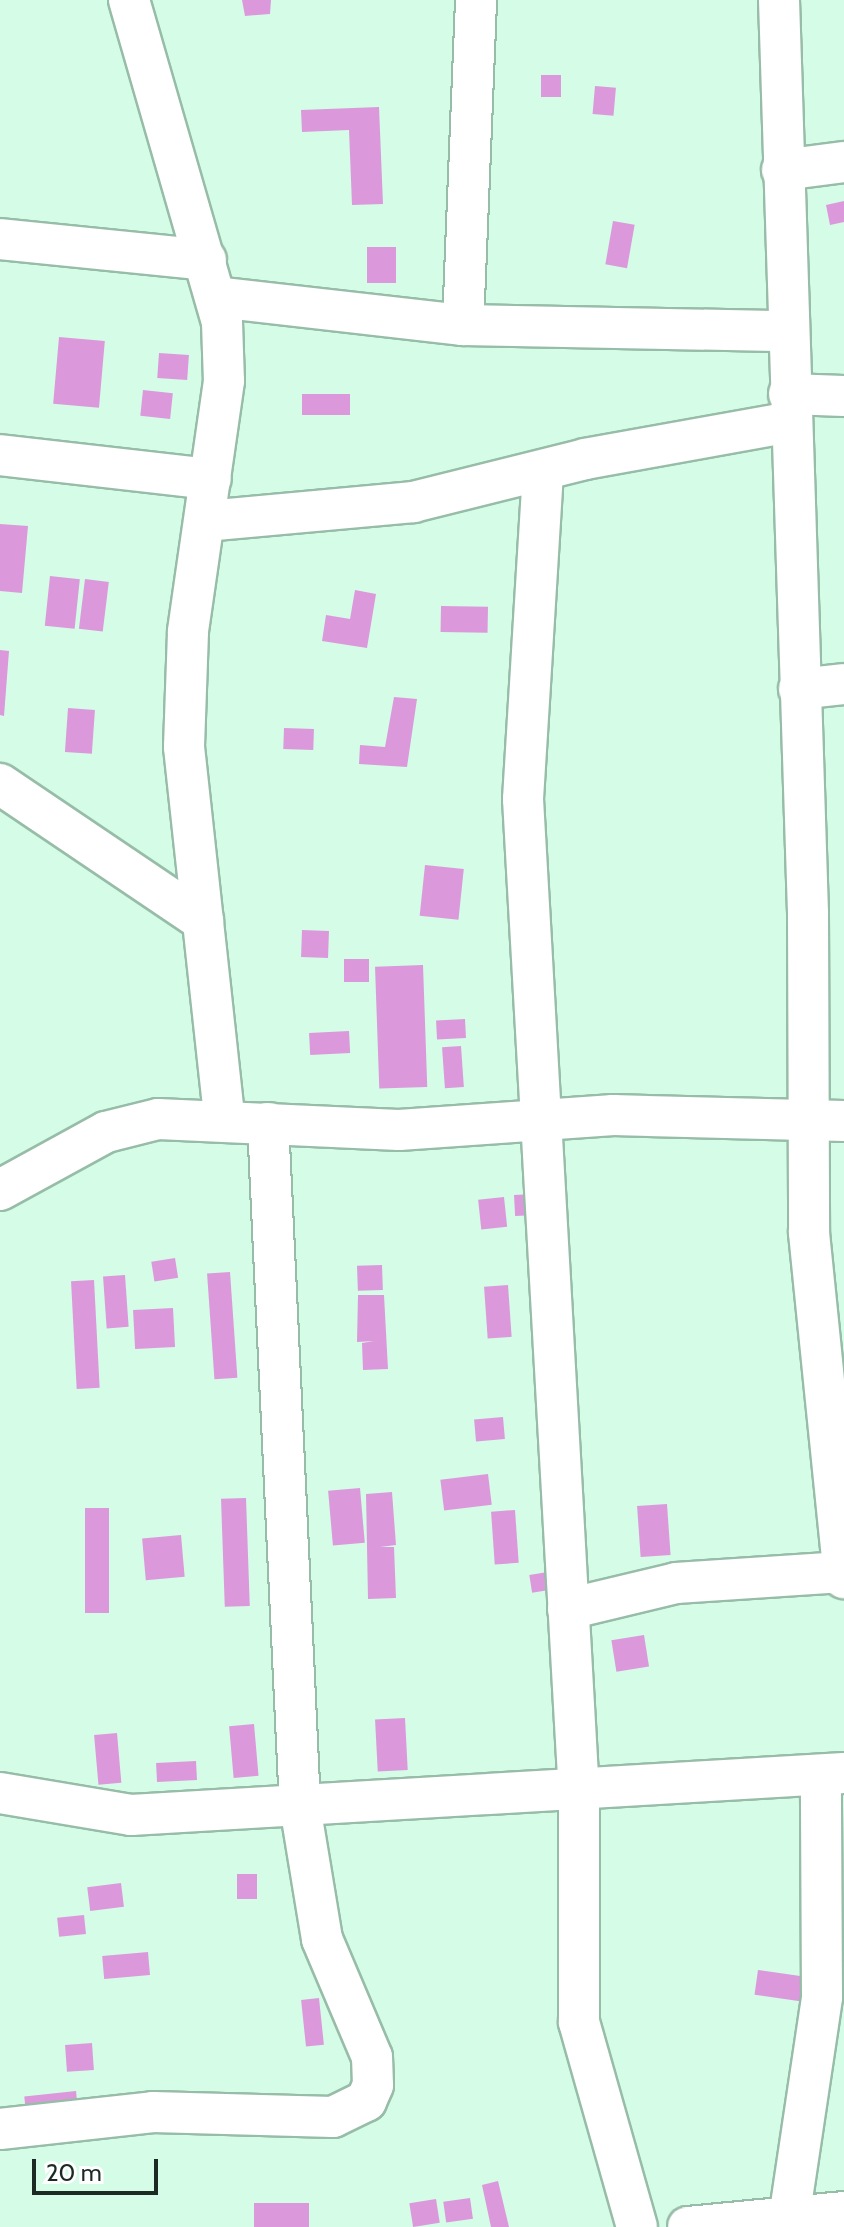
<!DOCTYPE html>
<style>
body{margin:0}
#map{position:relative;width:844px;height:2227px;overflow:hidden;background:#d5fce7;font-family:Cabin,sans-serif}
div>[style]{position:absolute}
.building>*{inset:0;background:#db99db;transform-origin:0 0}
.roads{filter:drop-shadow(2px 0 #97bca8) drop-shadow(-2px 0 #97bca8) drop-shadow(0 2px #97bca8) drop-shadow(0 -2px #97bca8)}
.street>*{height:40px;margin:-20px;padding:0 20px;transform-origin:20px;border-radius:20px;background:#fff}
span{translate:-50% -50%;white-space:nowrap;text-align:center;line-height:1.15;-webkit-text-stroke:8px #fefefe;paint-order:stroke}
.scale{position:absolute;left:32px;top:2159px;width:126px;height:36px;box-sizing:border-box;border:4px solid #1b2a23;border-top:0;padding-left:10px;font-size:24px;line-height:28px;white-space:nowrap;color:#1b2a23;-webkit-text-stroke:6px #fefefe;paint-order:stroke}
</style>
<div id="map">
<div class="building">
<i style="clip-path:polygon(242px 0,271px 0,270px 14px,245px 16px)"></i>
<i style="left:541px;top:75px;width:20px;height:22px"></i>
<i style="left:595px;top:86px;width:21px;height:28px;rotate:5deg"></i>
<i style="clip-path:polygon(379px 107px,383px 204px,352px 205px,349px 130px,302px 132px,301px 110px)"></i>
<i style="clip-path:polygon(844px 201px,844px 222px,830px 225px,826px 205px)"></i>
<i style="left:613px;top:221px;width:22px;height:44px;rotate:10deg"></i>
<i style="left:367px;top:247px;width:29px;height:36px"></i>
<i style="left:59px;top:337px;width:46px;height:67px;rotate:5deg"></i>
<i style="left:159px;top:353px;width:30px;height:25px;rotate:4deg"></i>
<i style="left:143px;top:390px;width:30px;height:26px;rotate:6deg"></i>
<i style="left:302px;top:394px;width:48px;height:21px"></i>
<i style="clip-path:polygon(0 524px,28px 526px,22px 593px,0 591px)"></i>
<i style="left:50px;top:576px;width:30px;height:50px;rotate:6deg"></i>
<i style="left:85px;top:579px;width:24px;height:50px;rotate:7deg"></i>
<i style="clip-path:polygon(355px 590px,376px 594px,367px 648px,322px 641px,326px 615px,350px 619px)"></i>
<i style="left:441px;top:606px;width:47px;height:26px;rotate:1deg"></i>
<i style="clip-path:polygon(0 650px,9px 651px,4px 716px,0 715px)"></i>
<i style="clip-path:polygon(394px 697px,417px 699px,407px 767px,359px 764px,360px 745px,385px 747px)"></i>
<i style="left:68px;top:708px;width:27px;height:44px;rotate:4deg"></i>
<i style="left:284px;top:728px;width:30px;height:21px;rotate:2deg"></i>
<i style="left:425px;top:865px;width:39px;height:51px;rotate:6deg"></i>
<i style="left:302px;top:930px;width:27px;height:27px;rotate:2deg"></i>
<i style="left:344px;top:959px;width:25px;height:23px"></i>
<i style="left:423px;top:965px;width:122px;height:48px;rotate:88deg"></i>
<i style="left:465px;top:1019px;width:19px;height:29px;rotate:87deg"></i>
<i style="left:349px;top:1031px;width:22px;height:40px;rotate:87deg"></i>
<i style="left:461px;top:1046px;width:41px;height:19px;rotate:86deg"></i>
<i style="left:535px;top:1194px;width:21px;height:21px;rotate:87deg"></i>
<i style="left:504px;top:1197px;width:30px;height:26px;rotate:84deg"></i>
<i style="left:175px;top:1258px;width:20px;height:24px;rotate:81deg"></i>
<i style="left:382px;top:1265px;width:25px;height:25px;rotate:88deg"></i>
<i style="left:230px;top:1272px;width:106px;height:23px;rotate:86deg"></i>
<i style="left:125px;top:1275px;width:52px;height:22px;rotate:86deg"></i>
<i style="left:94px;top:1280px;width:108px;height:23px;rotate:87deg"></i>
<i style="left:508px;top:1285px;width:52px;height:24px;rotate:86deg"></i>
<i style="clip-path:polygon(358px 1295px,384px 1295px,388px 1369px,363px 1370px,362px 1343px,374px 1341px,357px 1342px)"></i>
<i style="left:173px;top:1308px;width:39px;height:40px;rotate:87deg"></i>
<i style="left:503px;top:1417px;width:22px;height:29px;rotate:85deg"></i>
<i style="left:488px;top:1474px;width:31px;height:48px;rotate:83deg"></i>
<i style="left:360px;top:1488px;width:55px;height:32px;rotate:85deg"></i>
<i style="clip-path:polygon(392px 1492px,396px 1545px,380px 1547px,394px 1547px,396px 1598px,368px 1599px,366px 1494px)"></i>
<i style="left:246px;top:1498px;width:108px;height:25px;rotate:88deg"></i>
<i style="left:667px;top:1504px;width:51px;height:30px;rotate:86deg"></i>
<i style="left:85px;top:1508px;width:24px;height:105px"></i>
<i style="left:515px;top:1510px;width:53px;height:24px;rotate:86deg"></i>
<i style="left:181px;top:1535px;width:42px;height:39px;rotate:85deg"></i>
<i style="left:554px;top:1571px;width:18px;height:25px;rotate:81deg"></i>
<i style="left:644px;top:1635px;width:32px;height:33px;rotate:81deg"></i>
<i style="left:405px;top:1718px;width:52px;height:30px;rotate:87deg"></i>
<i style="left:254px;top:1724px;width:52px;height:25px;rotate:85deg"></i>
<i style="left:117px;top:1733px;width:50px;height:23px;rotate:85deg"></i>
<i style="left:196px;top:1761px;width:19px;height:40px;rotate:87deg"></i>
<i style="left:237px;top:1874px;width:20px;height:25px"></i>
<i style="left:121px;top:1883px;width:24px;height:34px;rotate:83deg"></i>
<i style="left:84px;top:1915px;width:19px;height:27px;rotate:84deg"></i>
<i style="left:148px;top:1952px;width:23px;height:46px;rotate:85deg"></i>
<i style="left:758px;top:1970px;width:53px;height:25px;rotate:8deg"></i>
<i style="left:319px;top:1998px;width:47px;height:18px;rotate:84deg"></i>
<i style="left:92px;top:2043px;width:27px;height:27px;rotate:86deg"></i>
<i style="left:76px;top:2091px;width:28px;height:52px;rotate:84deg"></i>
<i style="clip-path:polygon(498px 2181px,509px 2227px,491px 2227px,482px 2185px)"></i>
<i style="left:470px;top:2198px;width:21px;height:27px;rotate:82deg"></i>
<i style="left:436px;top:2199px;width:24px;height:27px;rotate:81deg"></i>
<i style="left:254px;top:2203px;width:55px;height:24px"></i>
</div>
<div class="roads">
<div class="street">
<i style="left:129px;top:0;width:335px;rotate:73.9deg"></i>
<i style="left:222px;top:322px;width:59px;rotate:88.1deg"></i>
<i style="left:224px;top:381px;width:254px;rotate:98.2deg"></i>
<i style="left:188px;top:632px;width:115px;rotate:92deg"></i>
<i style="left:184px;top:747px;width:373px;rotate:83.8deg"></i>
<i style="left:779px;top:0;width:914px;rotate:88.18deg"></i>
<i style="left:808px;top:914px;width:319px;rotate:89.8deg"></i>
<i style="left:809px;top:1233px;width:347px;rotate:84.2deg"></i>
<i style="left:782px;top:170px;width:63px;rotate:-7.4deg"></i>
<i style="left:0;top:239px;width:207px;rotate:5.8deg"></i>
<i style="left:216px;top:297px;width:249px;rotate:6.5deg"></i>
<i style="left:463px;top:325px;width:324px;rotate:1.1deg"></i>
<i style="left:463px;top:325px;width:325px;rotate:-87.7deg"></i>
<i style="left:789px;top:394px;width:55px;rotate:2.1deg"></i>
<i style="left:0;top:455px;width:212px;rotate:6.5deg"></i>
<i style="left:543px;top:472px;width:328px;rotate:93.5deg"></i>
<i style="left:523px;top:799px;width:996px;rotate:86.78deg"></i>
<i style="left:579px;top:1793px;width:229px;rotate:90deg"></i>
<i style="left:579px;top:2022px;width:213px;rotate:74.2deg"></i>
<i style="left:205px;top:521px;width:209px;rotate:-5.2deg"></i>
<i style="left:413px;top:502px;width:177px;rotate:-14deg"></i>
<i style="left:585px;top:459px;width:208px;rotate:-10.2deg"></i>
<i style="left:799px;top:689px;width:45px;rotate:-6.3deg"></i>
<i style="left:0;top:784px;width:245px;rotate:34deg"></i>
<i style="left:0;top:1190px;width:121px;rotate:-28.7deg"></i>
<i style="left:106px;top:1132px;width:54px;rotate:-14deg"></i>
<i style="left:158px;top:1119px;width:241px;rotate:2.6deg"></i>
<i style="left:399px;top:1130px;width:215px;rotate:-4deg"></i>
<i style="left:613px;top:1115px;width:231px;rotate:1.5deg"></i>
<i style="left:568px;top:1609px;width:111px;rotate:-13.5deg"></i>
<i style="left:676px;top:1583px;width:167px;rotate:-3.8deg"></i>
<i style="left:0;top:1793px;width:133px;rotate:9.5deg"></i>
<i style="left:131px;top:1815px;width:714px;rotate:-3.37deg"></i>
<i style="left:0;top:2129px;width:154px;rotate:-6.3deg"></i>
<i style="left:153px;top:2112px;width:180px;rotate:1.6deg"></i>
<i style="left:333px;top:2117px;width:37px;rotate:-26deg"></i>
<i style="left:366px;top:2101px;width:17px;rotate:-66deg"></i>
<i style="left:373px;top:2085px;width:28px;rotate:-92deg"></i>
<i style="left:372px;top:2057px;width:128px;rotate:-113deg"></i>
<i style="left:322px;top:1939px;width:135px;rotate:-99.4deg"></i>
<i style="left:300px;top:1806px;width:684px;rotate:-92.68deg"></i>
<i style="left:790px;top:2212px;width:217px;rotate:-81.5deg"></i>
<i style="left:822px;top:1997px;width:222px;rotate:-90.3deg"></i>
<i style="left:688px;top:2227px;width:157px;rotate:-5.5deg"></i>
</div>
</div>
<div class="scale">20 m</div>
</div>
